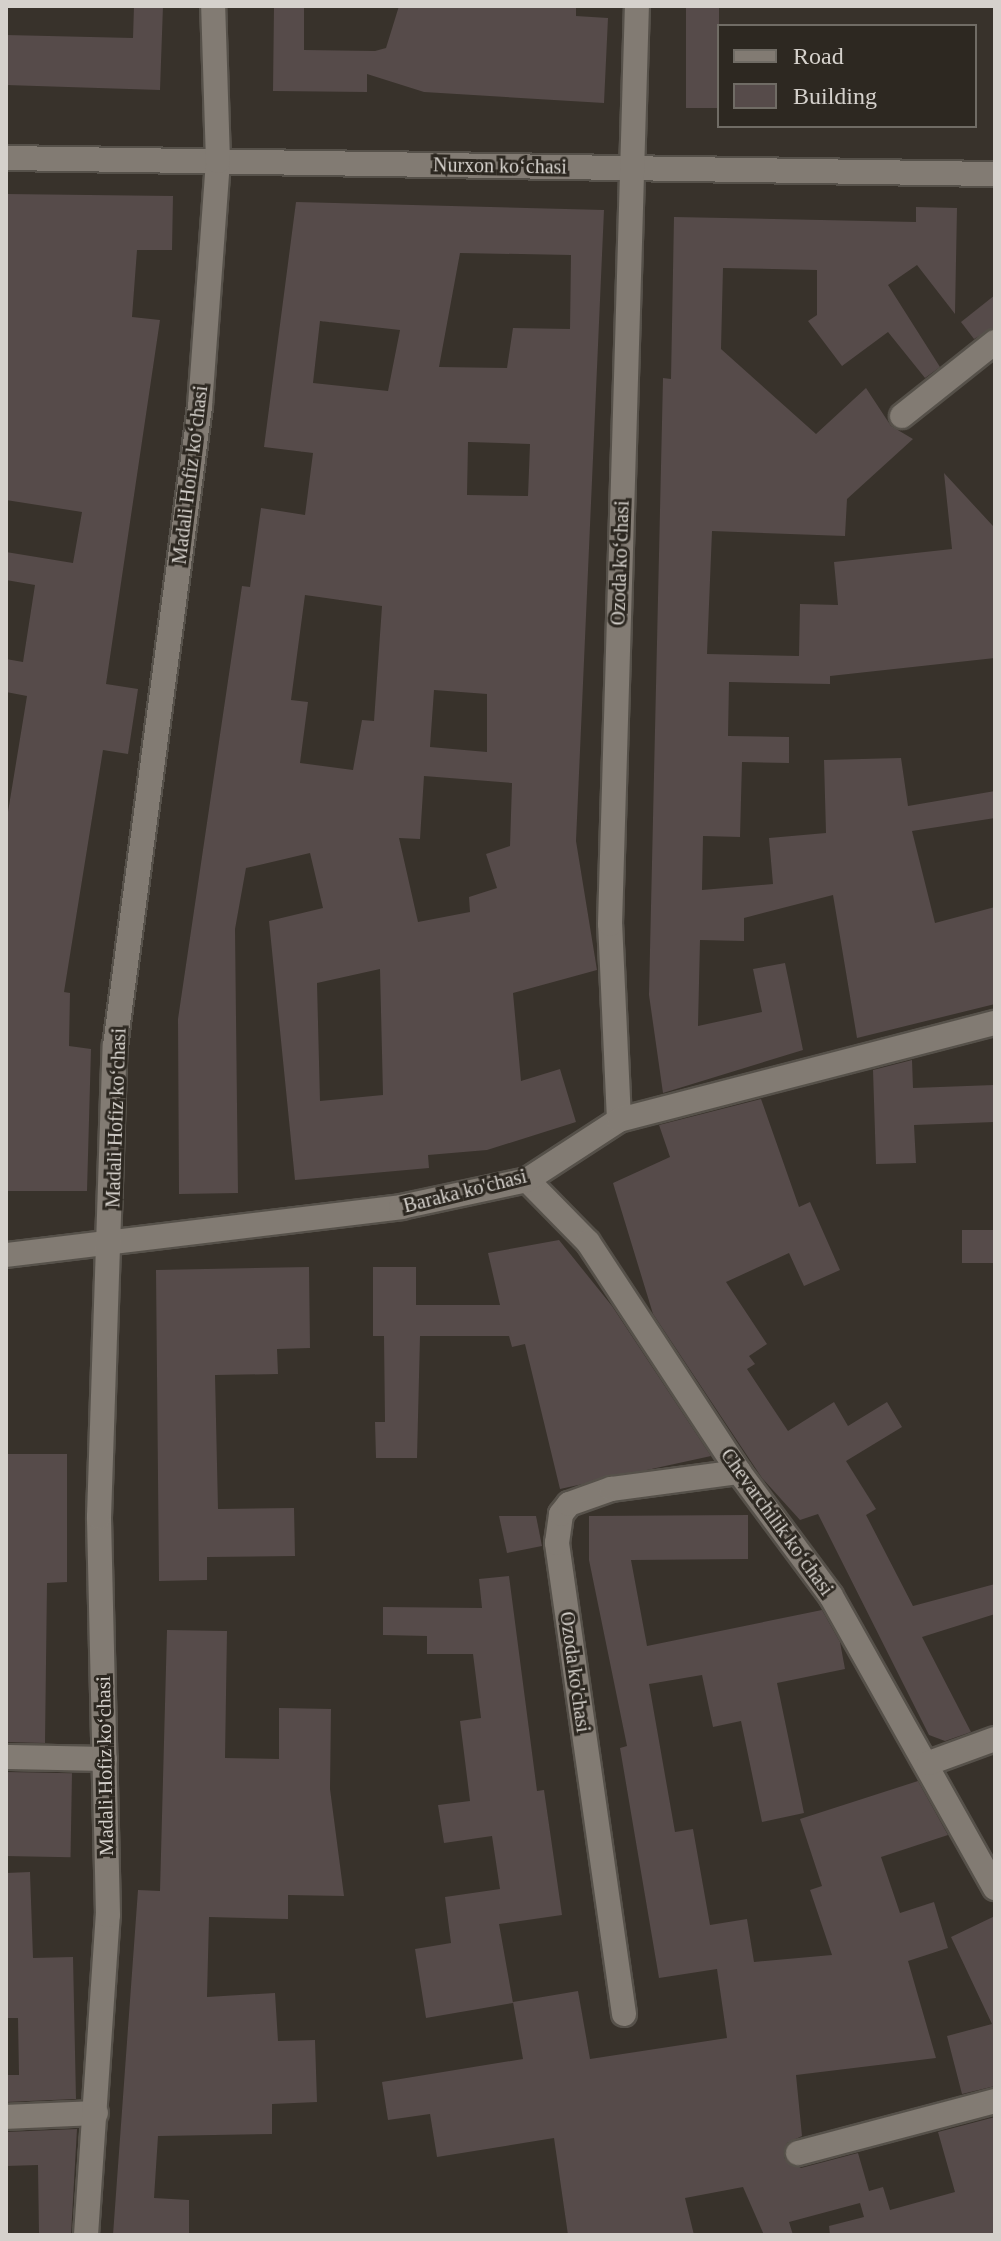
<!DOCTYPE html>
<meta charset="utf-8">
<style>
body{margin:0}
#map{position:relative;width:1001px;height:2241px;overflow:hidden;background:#38322b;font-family:Georgia,serif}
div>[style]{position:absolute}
.building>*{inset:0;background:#564b4a;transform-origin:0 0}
.roads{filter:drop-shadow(2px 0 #56514a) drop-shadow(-2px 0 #56514a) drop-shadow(0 2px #56514a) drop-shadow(0 -2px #56514a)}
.street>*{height:24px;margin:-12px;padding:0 12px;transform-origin:12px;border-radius:12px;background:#827b73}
span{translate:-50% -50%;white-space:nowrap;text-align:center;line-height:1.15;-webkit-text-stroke:6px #2d2821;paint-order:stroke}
.street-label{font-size:20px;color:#d5d1cc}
.frame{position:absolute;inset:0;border:8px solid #d5d1cc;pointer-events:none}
.legend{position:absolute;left:717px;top:24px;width:260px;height:104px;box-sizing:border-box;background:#2d2821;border:2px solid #706c65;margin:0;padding:10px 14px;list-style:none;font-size:24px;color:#d5d1cc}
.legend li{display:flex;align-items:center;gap:16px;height:40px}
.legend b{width:40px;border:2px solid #706c65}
</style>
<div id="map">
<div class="building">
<i style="clip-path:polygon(134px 6px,163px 6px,160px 90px,6px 85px,6px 35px,133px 38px)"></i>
<i style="clip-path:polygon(274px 6px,304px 6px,304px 50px,375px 51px,386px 48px,399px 6px,576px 6px,576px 16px,608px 18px,604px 103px,424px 92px,367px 74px,367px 92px,273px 91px)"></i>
<i style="left:686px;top:6px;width:33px;height:102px"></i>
<i style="clip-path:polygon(6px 194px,173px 196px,172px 250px,137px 250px,132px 317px,160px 320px,106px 684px,138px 689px,128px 754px,103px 750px,64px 992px,70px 993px,69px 1046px,91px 1049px,87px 1191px,6px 1191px,6px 824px,27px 696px,6px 692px,6px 659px,23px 662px,35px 585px,6px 580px,6px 552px,73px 563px,82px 512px,6px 500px)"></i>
<i style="clip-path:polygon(evenodd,296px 202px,604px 210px,576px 841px,597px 970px,513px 993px,521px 1081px,560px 1069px,576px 1122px,487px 1150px,428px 1155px,429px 1168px,295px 1180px,269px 921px,323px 908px,310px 853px,246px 868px,235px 929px,238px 1193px,179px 1194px,178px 1019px,242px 586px,250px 587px,261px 508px,305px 515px,313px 453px,264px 447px,296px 202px,460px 253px,571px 255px,570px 329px,513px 328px,507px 368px,439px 367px,460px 253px,296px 202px,320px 321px,400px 330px,388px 391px,313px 383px,320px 321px,296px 202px,468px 442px,530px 444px,528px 496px,467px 495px,468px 442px,296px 202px,305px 595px,382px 606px,374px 721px,362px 720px,353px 770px,300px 763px,308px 702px,291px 700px,305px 595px,296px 202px,434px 690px,487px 694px,487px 752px,430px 747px,434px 690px,296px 202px,424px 776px,512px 783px,510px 846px,486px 854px,497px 888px,469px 897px,470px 912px,418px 922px,399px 838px,420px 839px,424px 776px,296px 202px,380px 969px,383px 1095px,320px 1101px,317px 983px,380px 969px)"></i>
<i style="clip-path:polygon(916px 207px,957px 208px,955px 314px,917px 265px,888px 285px,940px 367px,925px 378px,888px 332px,842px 366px,808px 321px,817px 315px,817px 270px,723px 268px,721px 349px,816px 434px,866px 388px,891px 426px,913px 439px,847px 499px,845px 536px,712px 531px,707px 654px,799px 656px,800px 604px,838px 605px,834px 562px,952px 549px,944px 473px,993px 526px,995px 658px,830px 676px,830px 684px,729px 682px,728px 736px,789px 737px,789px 763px,742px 762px,740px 837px,703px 836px,702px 890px,773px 884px,769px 838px,826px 833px,824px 760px,901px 758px,908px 806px,995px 791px,995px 818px,912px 831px,935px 923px,995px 907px,995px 1004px,857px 1038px,833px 895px,744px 918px,744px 941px,700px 940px,698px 1026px,762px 1012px,753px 969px,785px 963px,803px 1050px,663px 1093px,649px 995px,663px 378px,671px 379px,674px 217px,916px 222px)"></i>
<i style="clip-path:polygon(995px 295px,995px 327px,974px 339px,961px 322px)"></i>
<i style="clip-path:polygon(912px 1060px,913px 1088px,994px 1085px,995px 1122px,914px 1125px,916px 1163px,876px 1164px,873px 1070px)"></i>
<i style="clip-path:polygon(761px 1099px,799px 1207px,810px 1202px,840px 1270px,804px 1286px,789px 1253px,726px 1282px,767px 1344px,749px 1356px,755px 1364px,747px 1369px,788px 1431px,834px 1402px,848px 1426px,887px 1402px,902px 1427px,846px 1461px,876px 1509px,866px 1515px,913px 1606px,995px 1584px,995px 1614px,922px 1637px,971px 1732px,945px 1741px,929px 1735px,818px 1514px,800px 1520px,762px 1478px,653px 1314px,613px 1183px,670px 1157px,659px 1125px)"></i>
<i style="left:995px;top:1230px;width:33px;height:33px;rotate:90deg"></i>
<i style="clip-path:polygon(559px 1240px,612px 1306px,711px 1456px,560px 1489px,525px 1344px,512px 1347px,509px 1336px,420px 1336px,417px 1458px,376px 1458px,375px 1422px,385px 1422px,384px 1336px,373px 1336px,373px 1267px,416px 1267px,416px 1305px,500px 1305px,488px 1253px)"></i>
<i style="clip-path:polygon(309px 1267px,310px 1348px,277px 1349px,278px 1374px,215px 1375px,218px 1509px,294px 1508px,295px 1556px,207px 1557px,207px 1580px,159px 1581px,156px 1270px)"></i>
<i style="clip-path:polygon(6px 1454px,67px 1454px,67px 1582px,47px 1583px,45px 1743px,6px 1742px)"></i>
<i style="clip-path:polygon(748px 1515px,748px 1559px,631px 1560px,647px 1646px,822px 1610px,840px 1642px,845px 1669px,777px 1683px,804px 1813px,762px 1822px,741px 1721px,713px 1727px,702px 1675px,649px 1684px,675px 1832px,693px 1829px,710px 1925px,747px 1919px,754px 1962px,832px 1955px,810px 1890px,822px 1886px,800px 1819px,918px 1781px,948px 1835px,881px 1857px,900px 1913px,934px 1902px,948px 1948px,908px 1961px,936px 2058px,796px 2075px,802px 2136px,787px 2143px,784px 2158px,801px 2168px,858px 2153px,869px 2191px,883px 2187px,890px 2210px,955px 2192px,938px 2132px,995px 2117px,995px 2235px,830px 2235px,829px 2226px,864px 2217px,860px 2203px,789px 2222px,793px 2235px,764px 2235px,743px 2187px,685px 2198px,694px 2235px,568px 2235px,554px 2138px,437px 2157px,430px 2114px,388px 2120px,382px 2082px,523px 2059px,513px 2002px,578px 1991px,590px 2059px,727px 2038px,717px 1969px,659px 1978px,620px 1748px,627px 1746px,589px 1560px,589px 1516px)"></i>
<i style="clip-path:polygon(499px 1516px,536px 1516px,542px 1546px,507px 1553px)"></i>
<i style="clip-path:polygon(509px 1576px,537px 1791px,544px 1790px,562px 1915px,499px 1924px,513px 2003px,426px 2018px,415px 1949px,451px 1943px,445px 1897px,500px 1889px,492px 1836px,444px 1843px,438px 1805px,470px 1801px,460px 1721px,481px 1718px,473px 1654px,427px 1654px,427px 1636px,383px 1635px,383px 1607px,482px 1608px,479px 1579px)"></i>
<i style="clip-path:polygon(167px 1630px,227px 1631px,225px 1758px,279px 1759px,279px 1708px,331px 1709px,330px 1789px,344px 1896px,288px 1895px,288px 1919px,209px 1917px,207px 1997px,275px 1993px,278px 2041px,315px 2040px,317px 2102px,272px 2104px,272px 2134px,158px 2136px,154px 2198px,189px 2200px,189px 2235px,113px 2235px,138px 1890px,160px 1891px)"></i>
<i style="left:6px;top:1772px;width:66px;height:84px;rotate:1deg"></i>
<i style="clip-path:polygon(30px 1872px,33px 1958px,73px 1957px,76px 2099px,6px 2102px,6px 2075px,19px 2075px,18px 2018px,6px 2018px,6px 1873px)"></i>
<i style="clip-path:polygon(995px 1916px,995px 2086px,962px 2094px,947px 2036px,992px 2024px,951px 1937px)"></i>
<i style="clip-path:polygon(77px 2129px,71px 2235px,39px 2235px,38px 2165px,6px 2166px,6px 2132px)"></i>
</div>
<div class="roads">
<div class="street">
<i style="left:6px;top:158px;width:989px;rotate:0.93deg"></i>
<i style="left:902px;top:416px;width:119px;rotate:-38.5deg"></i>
<i style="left:619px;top:1120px;width:196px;rotate:-92.6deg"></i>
<i style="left:610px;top:924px;width:918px;rotate:-88.32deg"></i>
<i style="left:527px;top:1180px;width:87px;rotate:45.5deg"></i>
<i style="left:588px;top:1242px;width:275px;rotate:56.7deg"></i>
<i style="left:739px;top:1472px;width:154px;rotate:53.4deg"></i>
<i style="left:831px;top:1596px;width:335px;rotate:60.7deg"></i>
<i style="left:6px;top:1255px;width:398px;rotate:-6.9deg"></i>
<i style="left:401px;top:1207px;width:129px;rotate:-12.1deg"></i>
<i style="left:527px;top:1180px;width:110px;rotate:-33.1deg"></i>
<i style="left:619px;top:1120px;width:388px;rotate:-14.5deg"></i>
<i style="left:6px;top:1757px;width:99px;rotate:1.2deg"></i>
<i style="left:929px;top:1763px;width:70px;rotate:-20deg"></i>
<i style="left:624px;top:2014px;width:476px;rotate:-98.1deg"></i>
<i style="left:557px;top:1543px;width:29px;rotate:-82deg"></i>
<i style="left:561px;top:1514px;width:13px;rotate:-51deg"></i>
<i style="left:569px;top:1504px;width:45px;rotate:-19.7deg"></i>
<i style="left:611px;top:1489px;width:129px;rotate:-7.6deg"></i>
<i style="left:6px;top:2117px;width:90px;rotate:-2.5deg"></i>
<i style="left:798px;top:2153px;width:204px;rotate:-14.8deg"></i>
<i style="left:86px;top:2235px;width:321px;rotate:-86.1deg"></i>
<i style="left:108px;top:1915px;width:398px;rotate:-91.3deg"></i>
<i style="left:99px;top:1517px;width:471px;rotate:-88.1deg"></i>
<i style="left:115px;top:1046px;width:646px;rotate:-82.43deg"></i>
<i style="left:200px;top:406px;width:246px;rotate:-85.8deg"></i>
<i style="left:218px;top:161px;width:155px;rotate:-91.8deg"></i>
</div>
</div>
<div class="street-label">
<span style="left:500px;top:166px;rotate:1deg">Nurxon koʻchasi</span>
<span style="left:190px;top:475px;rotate:-83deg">Madali Hofiz koʻchasi</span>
<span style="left:620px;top:563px;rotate:-88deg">Ozoda koʻchasi</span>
<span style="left:116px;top:1118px;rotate:-88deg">Madali Hofiz koʻchasi</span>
<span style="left:465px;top:1191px;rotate:-14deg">Baraka ko'chasi</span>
<span style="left:777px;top:1522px;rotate:54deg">Chevarchilik koʻchasi</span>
<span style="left:575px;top:1672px;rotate:82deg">Ozoda ko'chasi</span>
<span style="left:105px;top:1766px;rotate:-91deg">Madali Hofiz koʻchasi</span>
</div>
<div class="frame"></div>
<ul class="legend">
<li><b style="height:10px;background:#827b73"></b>Road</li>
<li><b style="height:22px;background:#564b4a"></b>Building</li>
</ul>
</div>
